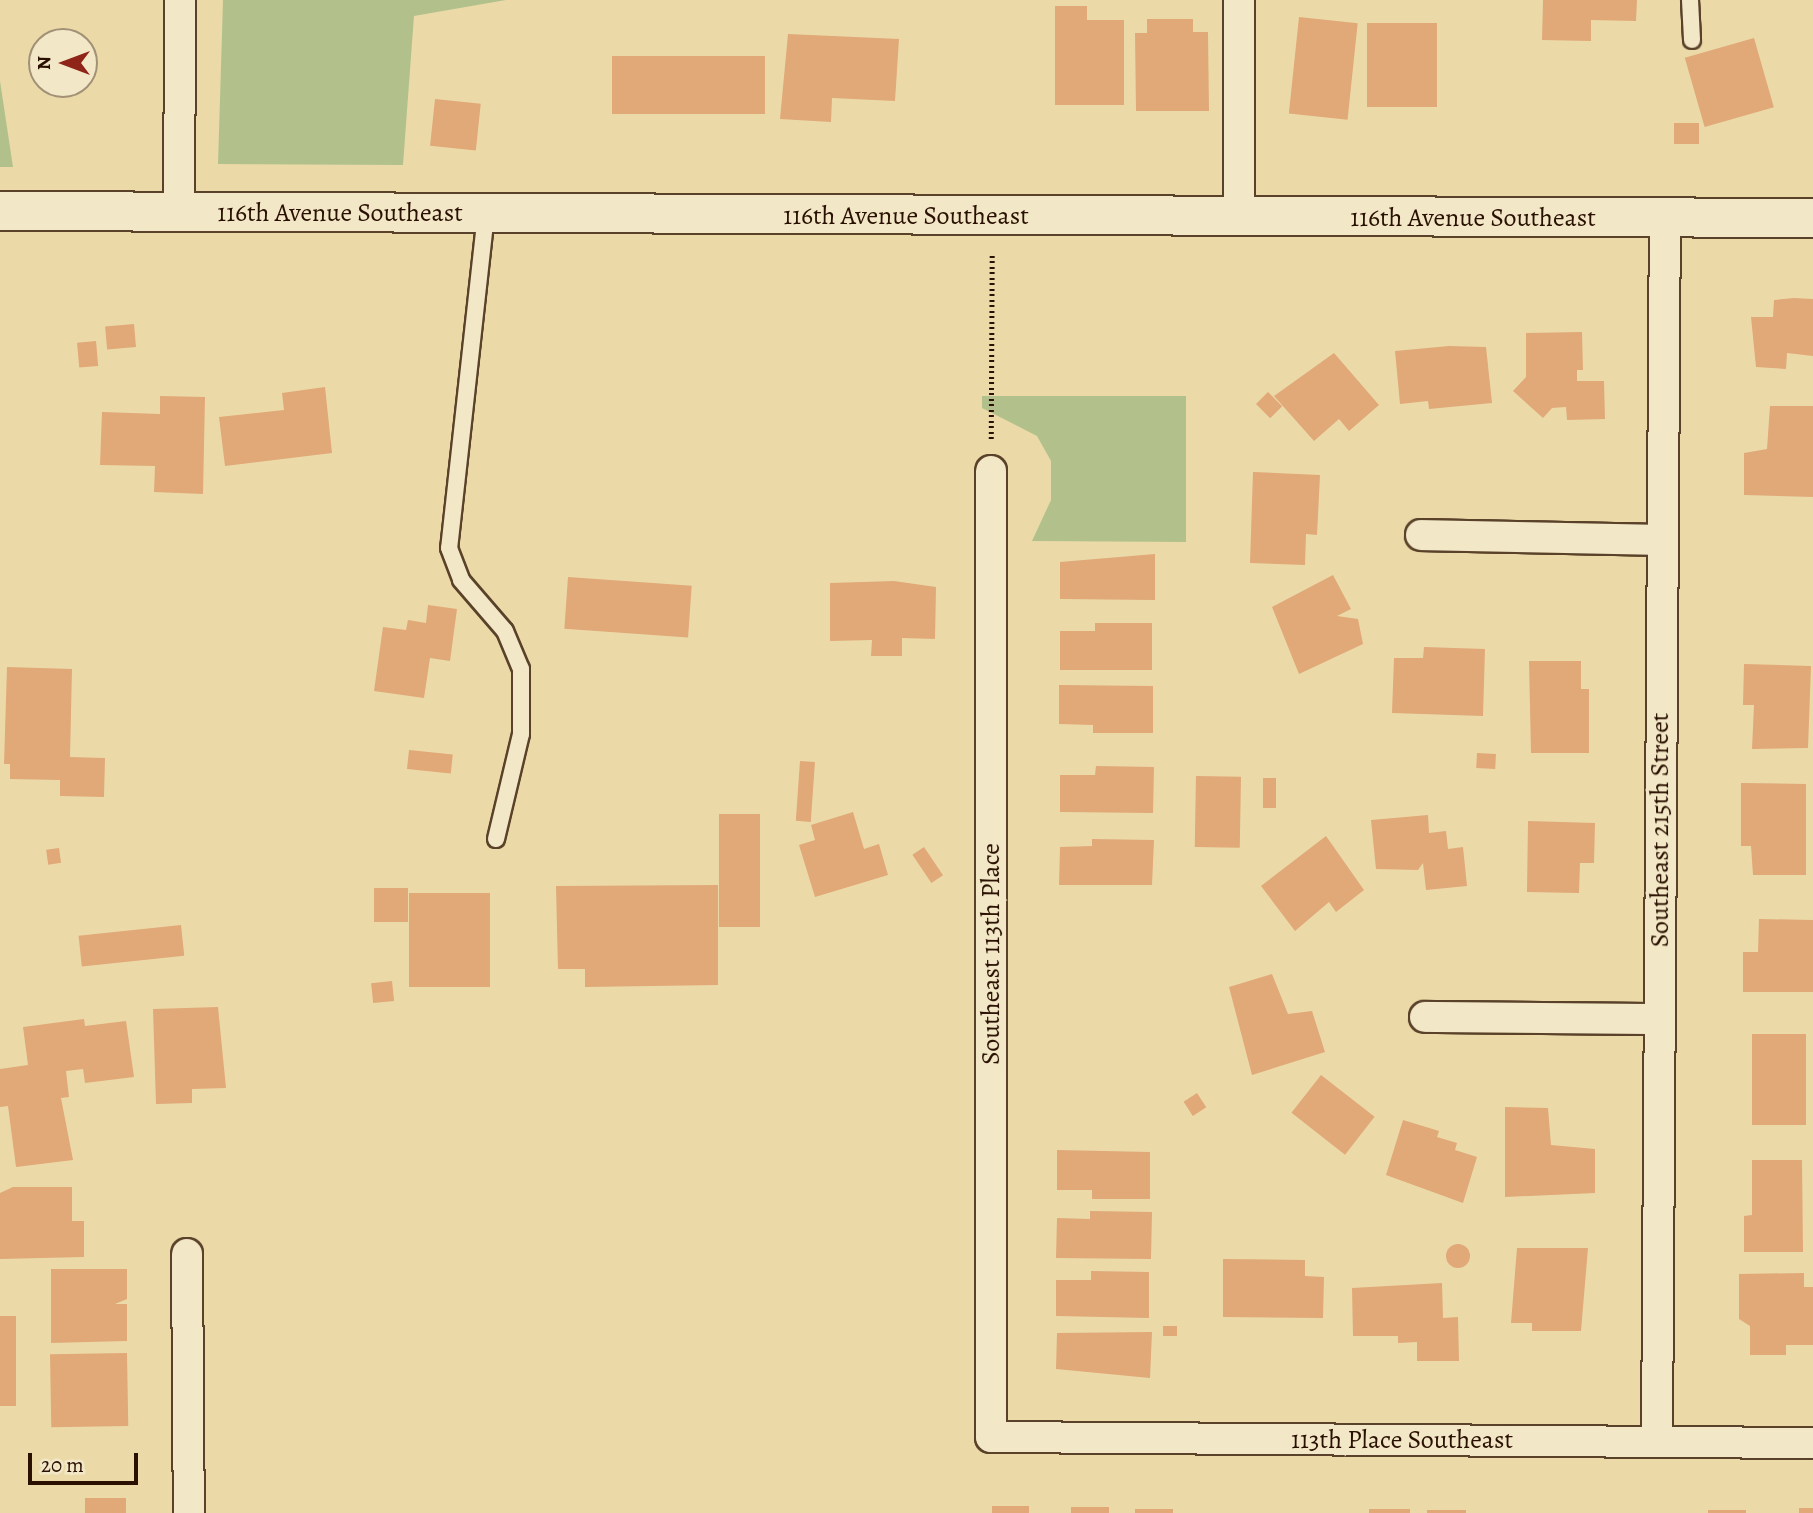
<!DOCTYPE html>
<style>
body{margin:0}
#map{position:relative;width:1813px;height:1513px;overflow:hidden;background:#ebdaa8;font-family:Alegreya,serif}
div>[style]{position:absolute}
.green>*{inset:0;background:#b2c18b}
.building>*{inset:0;background:#e1a878;transform-origin:0 0}
.round{border-radius:50%}
.path>*{height:4.5px;margin-top:-2.25px;transform-origin:0;background:repeating-linear-gradient(90deg,#291000 0 2px,transparent 0 5.5px)}
.roads{filter:drop-shadow(2px 0 #5a422a) drop-shadow(-2px 0 #5a422a) drop-shadow(0 2px #5a422a) drop-shadow(0 -2px #5a422a)}
.service>*{height:16px;margin:-8px;padding:0 8px;transform-origin:8px;border-radius:8px;background:#f2e7c6}
.minor>*{height:30px;margin:-15px;padding:0 15px;transform-origin:15px;border-radius:15px;background:#f2e7c6}
.secondary>*{height:38px;margin:-19px;padding:0 19px;transform-origin:19px;border-radius:19px;background:#f2e7c6}
span{translate:-50% -50%;white-space:nowrap;text-align:center;line-height:1.15;-webkit-text-stroke:6px #f2e7c6;paint-order:stroke}
.street-label{font-size:26px;color:#291000}
.north{position:absolute;left:28px;top:28px;width:70px;height:70px;box-sizing:border-box;background:#f2e7c6;border:2px solid #a29177;border-radius:50%;rotate:270deg;font-size:19px;font-weight:700;line-height:28px;text-align:center;color:#291000}
.north::after{content:'';display:block;margin:auto;width:24px;height:32px;background:#8f2418;clip-path:polygon(50% 0,100% 100%,50% 72%,0 100%)}
.scale{position:absolute;left:28px;top:1453px;width:110px;height:32px;box-sizing:border-box;border:4px solid #291000;border-top:0;padding-left:9px;font-size:21px;line-height:24px;white-space:nowrap;color:#291000;-webkit-text-stroke:5px #f2e7c6;paint-order:stroke}
</style>
<div id="map">
<div class="green">
<i style="clip-path:polygon(223px 0,506px 0,414px 16px,403px 165px,218px 164px)"></i>
<i style="clip-path:polygon(0 81px,13px 167px,0 167px)"></i>
<i style="clip-path:polygon(982px 396px,1186px 396px,1186px 542px,1032px 541px,1051px 500px,1051px 461px,1037px 436px,982px 408px)"></i>
</div>
<div class="building">
<i style="clip-path:polygon(1543px 0,1637px 0,1636px 21px,1591px 20px,1591px 41px,1542px 40px)"></i>
<i style="clip-path:polygon(1055px 6px,1087px 6px,1087px 20px,1124px 20px,1124px 105px,1055px 105px)"></i>
<i style="left:1299px;top:17px;width:59px;height:97px;rotate:6deg"></i>
<i style="clip-path:polygon(1147px 19px,1193px 19px,1193px 32px,1208px 32px,1209px 111px,1136px 111px,1135px 33px,1147px 33px)"></i>
<i style="left:1367px;top:23px;width:70px;height:84px"></i>
<i style="clip-path:polygon(788px 34px,899px 39px,895px 101px,832px 98px,831px 122px,780px 119px)"></i>
<i style="left:1754px;top:38px;width:72px;height:72px;rotate:74deg"></i>
<i style="left:612px;top:56px;width:153px;height:58px"></i>
<i style="left:435px;top:99px;width:46px;height:47px;rotate:6deg"></i>
<i style="left:1674px;top:123px;width:25px;height:21px"></i>
<i style="clip-path:polygon(1794px 298px,1813px 299px,1813px 356px,1787px 353px,1786px 369px,1756px 367px,1751px 317px,1773px 317px,1774px 300px)"></i>
<i style="left:134px;top:324px;width:23px;height:29px;rotate:85deg"></i>
<i style="clip-path:polygon(1582px 332px,1583px 370px,1577px 370px,1577px 381px,1604px 381px,1605px 419px,1567px 420px,1566px 407px,1552px 408px,1543px 418px,1513px 391px,1526px 377px,1526px 333px)"></i>
<i style="left:96px;top:341px;width:25px;height:19px;rotate:85deg"></i>
<i style="clip-path:polygon(1449px 346px,1486px 347px,1492px 403px,1429px 409px,1428px 401px,1400px 404px,1395px 351px)"></i>
<i style="clip-path:polygon(1334px 353px,1379px 405px,1349px 431px,1339px 419px,1314px 441px,1274px 396px)"></i>
<i style="clip-path:polygon(325px 387px,332px 453px,225px 466px,219px 417px,284px 410px,282px 393px)"></i>
<i style="left:1268px;top:392px;width:20px;height:17px;rotate:45deg"></i>
<i style="clip-path:polygon(160px 396px,205px 397px,203px 494px,154px 492px,155px 466px,100px 465px,102px 412px,160px 414px)"></i>
<i style="clip-path:polygon(1770px 406px,1813px 406px,1813px 497px,1744px 495px,1744px 453px,1767px 449px)"></i>
<i style="clip-path:polygon(1253px 472px,1320px 475px,1317px 535px,1306px 534px,1305px 565px,1250px 563px)"></i>
<i style="clip-path:polygon(1155px 554px,1155px 600px,1060px 599px,1060px 562px)"></i>
<i style="clip-path:polygon(1333px 575px,1351px 609px,1337px 616px,1358px 619px,1363px 644px,1299px 674px,1272px 607px)"></i>
<i style="left:568px;top:577px;width:124px;height:52px;rotate:4deg"></i>
<i style="clip-path:polygon(894px 581px,936px 587px,935px 639px,902px 638px,902px 656px,871px 656px,872px 640px,830px 641px,830px 583px)"></i>
<i style="clip-path:polygon(428px 605px,457px 609px,450px 661px,430px 658px,424px 698px,374px 691px,383px 627px,406px 630px,408px 620px,426px 623px)"></i>
<i style="clip-path:polygon(1095px 623px,1152px 623px,1152px 670px,1060px 670px,1060px 631px,1095px 631px)"></i>
<i style="clip-path:polygon(1424px 647px,1485px 649px,1483px 716px,1392px 713px,1394px 658px,1423px 658px)"></i>
<i style="clip-path:polygon(1529px 661px,1581px 661px,1581px 689px,1589px 689px,1589px 753px,1531px 753px)"></i>
<i style="clip-path:polygon(1744px 664px,1811px 666px,1808px 748px,1752px 749px,1754px 705px,1743px 705px)"></i>
<i style="clip-path:polygon(7px 667px,72px 669px,70px 757px,105px 758px,104px 797px,60px 796px,60px 780px,10px 779px,10px 764px,4px 764px)"></i>
<i style="clip-path:polygon(1059px 685px,1153px 686px,1153px 733px,1093px 733px,1093px 725px,1059px 724px)"></i>
<i style="left:409px;top:750px;width:44px;height:19px;rotate:6deg"></i>
<i style="left:1477px;top:753px;width:19px;height:15px;rotate:3deg"></i>
<i style="left:800px;top:761px;width:15px;height:60px;rotate:4deg"></i>
<i style="clip-path:polygon(1096px 766px,1154px 767px,1153px 813px,1060px 812px,1060px 775px,1095px 775px)"></i>
<i style="left:1196px;top:776px;width:45px;height:71px;rotate:1deg"></i>
<i style="left:1263px;top:778px;width:13px;height:30px"></i>
<i style="clip-path:polygon(1741px 783px,1806px 784px,1806px 875px,1753px 875px,1751px 846px,1741px 846px)"></i>
<i style="clip-path:polygon(853px 812px,864px 849px,879px 844px,888px 875px,815px 897px,799px 845px,815px 840px,811px 825px)"></i>
<i style="left:719px;top:814px;width:41px;height:113px"></i>
<i style="clip-path:polygon(1428px 815px,1429px 833px,1446px 831px,1448px 849px,1463px 847px,1467px 886px,1426px 890px,1423px 863px,1418px 870px,1376px 869px,1371px 820px)"></i>
<i style="clip-path:polygon(1528px 821px,1595px 823px,1594px 863px,1580px 863px,1579px 893px,1527px 892px)"></i>
<i style="clip-path:polygon(1326px 836px,1364px 890px,1336px 912px,1329px 902px,1295px 931px,1261px 886px)"></i>
<i style="clip-path:polygon(1092px 839px,1154px 840px,1152px 885px,1059px 885px,1060px 847px,1092px 846px)"></i>
<i style="left:924px;top:847px;width:34px;height:14px;rotate:56deg"></i>
<i style="left:59px;top:848px;width:15px;height:13px;rotate:82deg"></i>
<i style="clip-path:polygon(718px 885px,718px 985px,585px 987px,585px 969px,558px 969px,556px 886px)"></i>
<i style="left:374px;top:888px;width:34px;height:34px"></i>
<i style="left:409px;top:893px;width:81px;height:94px"></i>
<i style="clip-path:polygon(1759px 919px,1813px 920px,1813px 992px,1743px 992px,1743px 952px,1758px 952px)"></i>
<i style="left:181px;top:925px;width:31px;height:103px;rotate:84deg"></i>
<i style="clip-path:polygon(1272px 974px,1288px 1014px,1312px 1011px,1325px 1052px,1252px 1075px,1229px 987px)"></i>
<i style="left:392px;top:981px;width:20px;height:21px;rotate:84deg"></i>
<i style="clip-path:polygon(218px 1007px,226px 1088px,192px 1089px,192px 1103px,156px 1104px,153px 1009px)"></i>
<i style="clip-path:polygon(84px 1019px,85px 1026px,126px 1021px,134px 1077px,85px 1083px,83px 1069px,66px 1071px,69px 1097px,61px 1098px,73px 1160px,16px 1167px,8px 1106px,0 1107px,0 1069px,28px 1065px,23px 1027px)"></i>
<i style="left:1752px;top:1034px;width:54px;height:91px"></i>
<i style="left:1321px;top:1075px;width:68px;height:48px;rotate:38deg"></i>
<i style="left:1197px;top:1093px;width:17px;height:16px;rotate:57deg"></i>
<i style="clip-path:polygon(1505px 1107px,1548px 1108px,1551px 1145px,1595px 1149px,1595px 1193px,1505px 1197px)"></i>
<i style="clip-path:polygon(1403px 1120px,1439px 1131px,1437px 1137px,1457px 1143px,1455px 1150px,1477px 1157px,1463px 1203px,1386px 1175px)"></i>
<i style="clip-path:polygon(1057px 1150px,1150px 1152px,1150px 1199px,1092px 1199px,1092px 1190px,1057px 1190px)"></i>
<i style="clip-path:polygon(1752px 1160px,1802px 1160px,1803px 1252px,1744px 1252px,1744px 1216px,1752px 1215px)"></i>
<i style="clip-path:polygon(13px 1187px,72px 1187px,72px 1221px,84px 1221px,84px 1257px,0 1259px,0 1193px)"></i>
<i style="clip-path:polygon(1090px 1211px,1152px 1212px,1151px 1259px,1056px 1258px,1057px 1218px,1090px 1219px)"></i>
<i class="round" style="left:1446px;top:1244px;width:24px;height:24px"></i>
<i style="clip-path:polygon(1517px 1248px,1588px 1248px,1581px 1331px,1532px 1331px,1532px 1323px,1511px 1323px)"></i>
<i style="clip-path:polygon(1223px 1259px,1305px 1260px,1305px 1276px,1324px 1277px,1323px 1318px,1223px 1317px)"></i>
<i style="clip-path:polygon(51px 1269px,127px 1269px,127px 1299px,115px 1304px,127px 1304px,127px 1341px,51px 1343px)"></i>
<i style="clip-path:polygon(1091px 1271px,1149px 1272px,1149px 1318px,1056px 1316px,1056px 1280px,1091px 1280px)"></i>
<i style="clip-path:polygon(1804px 1273px,1804px 1287px,1813px 1287px,1813px 1345px,1786px 1345px,1786px 1355px,1750px 1355px,1750px 1326px,1739px 1319px,1739px 1274px)"></i>
<i style="clip-path:polygon(1442px 1283px,1443px 1318px,1458px 1317px,1459px 1361px,1417px 1361px,1417px 1342px,1398px 1343px,1398px 1336px,1353px 1336px,1352px 1288px)"></i>
<i style="left:0;top:1316px;width:16px;height:90px"></i>
<i style="left:1163px;top:1326px;width:14px;height:10px"></i>
<i style="clip-path:polygon(1152px 1332px,1150px 1378px,1056px 1369px,1057px 1333px)"></i>
<i style="left:127px;top:1353px;width:73px;height:77px;rotate:89deg"></i>
<i style="left:85px;top:1498px;width:41px;height:15px"></i>
<i style="left:992px;top:1506px;width:37px;height:7px"></i>
<i style="left:1071px;top:1507px;width:38px;height:6px"></i>
<i style="left:1799px;top:1508px;width:14px;height:5px"></i>
<i style="left:1135px;top:1509px;width:38px;height:4px"></i>
<i style="left:1369px;top:1509px;width:41px;height:4px"></i>
<i style="left:1427px;top:1510px;width:39px;height:3px"></i>
<i style="left:1708px;top:1510px;width:38px;height:3px"></i>
</div>
<div class="path">
<i style="left:991px;top:439px;width:187px;rotate:-89.7deg"></i>
</div>
<div class="roads">
<div class="service">
<i style="left:1690px;top:0;width:40px;rotate:87.1deg"></i>
<i style="left:486px;top:214px;width:336px;rotate:96.3deg"></i>
<i style="left:449px;top:548px;width:34px;rotate:69deg"></i>
<i style="left:461px;top:580px;width:67px;rotate:49.2deg"></i>
<i style="left:505px;top:631px;width:41px;rotate:67.2deg"></i>
<i style="left:521px;top:669px;width:65px;rotate:90deg"></i>
<i style="left:521px;top:734px;width:108px;rotate:103.4deg"></i>
</div>
<div class="minor">
<i style="left:179px;top:213px;width:213px;rotate:-89.7deg"></i>
<i style="left:1239px;top:217px;width:217px;rotate:-90deg"></i>
<i style="left:991px;top:471px;width:966px;rotate:90deg"></i>
<i style="left:991px;top:1437px;width:822px;rotate:0.42deg"></i>
<i style="left:1421px;top:535px;width:240px;rotate:1.2deg"></i>
<i style="left:1425px;top:1017px;width:235px;rotate:0.5deg"></i>
<i style="left:187px;top:1254px;width:259px;rotate:89.6deg"></i>
<i style="left:1657px;top:1442px;width:1223px;rotate:-89.63deg"></i>
</div>
<div class="secondary">
<i style="left:0;top:211px;width:1813px;rotate:0.22deg"></i>
</div>
</div>
<div class="street-label">
<span style="left:340px;top:213px">116th Avenue Southeast</span>
<span style="left:906px;top:216px">116th Avenue Southeast</span>
<span style="left:1473px;top:218px">116th Avenue Southeast</span>
<span style="left:1660px;top:830px;rotate:-90deg">Southeast 215th Street</span>
<span style="left:991px;top:954px;rotate:-90deg">Southeast 113th Place</span>
<span style="left:1402px;top:1440px">113th Place Southeast</span>
</div>
<div class="north">N</div>
<div class="scale">20 m</div>
</div>
